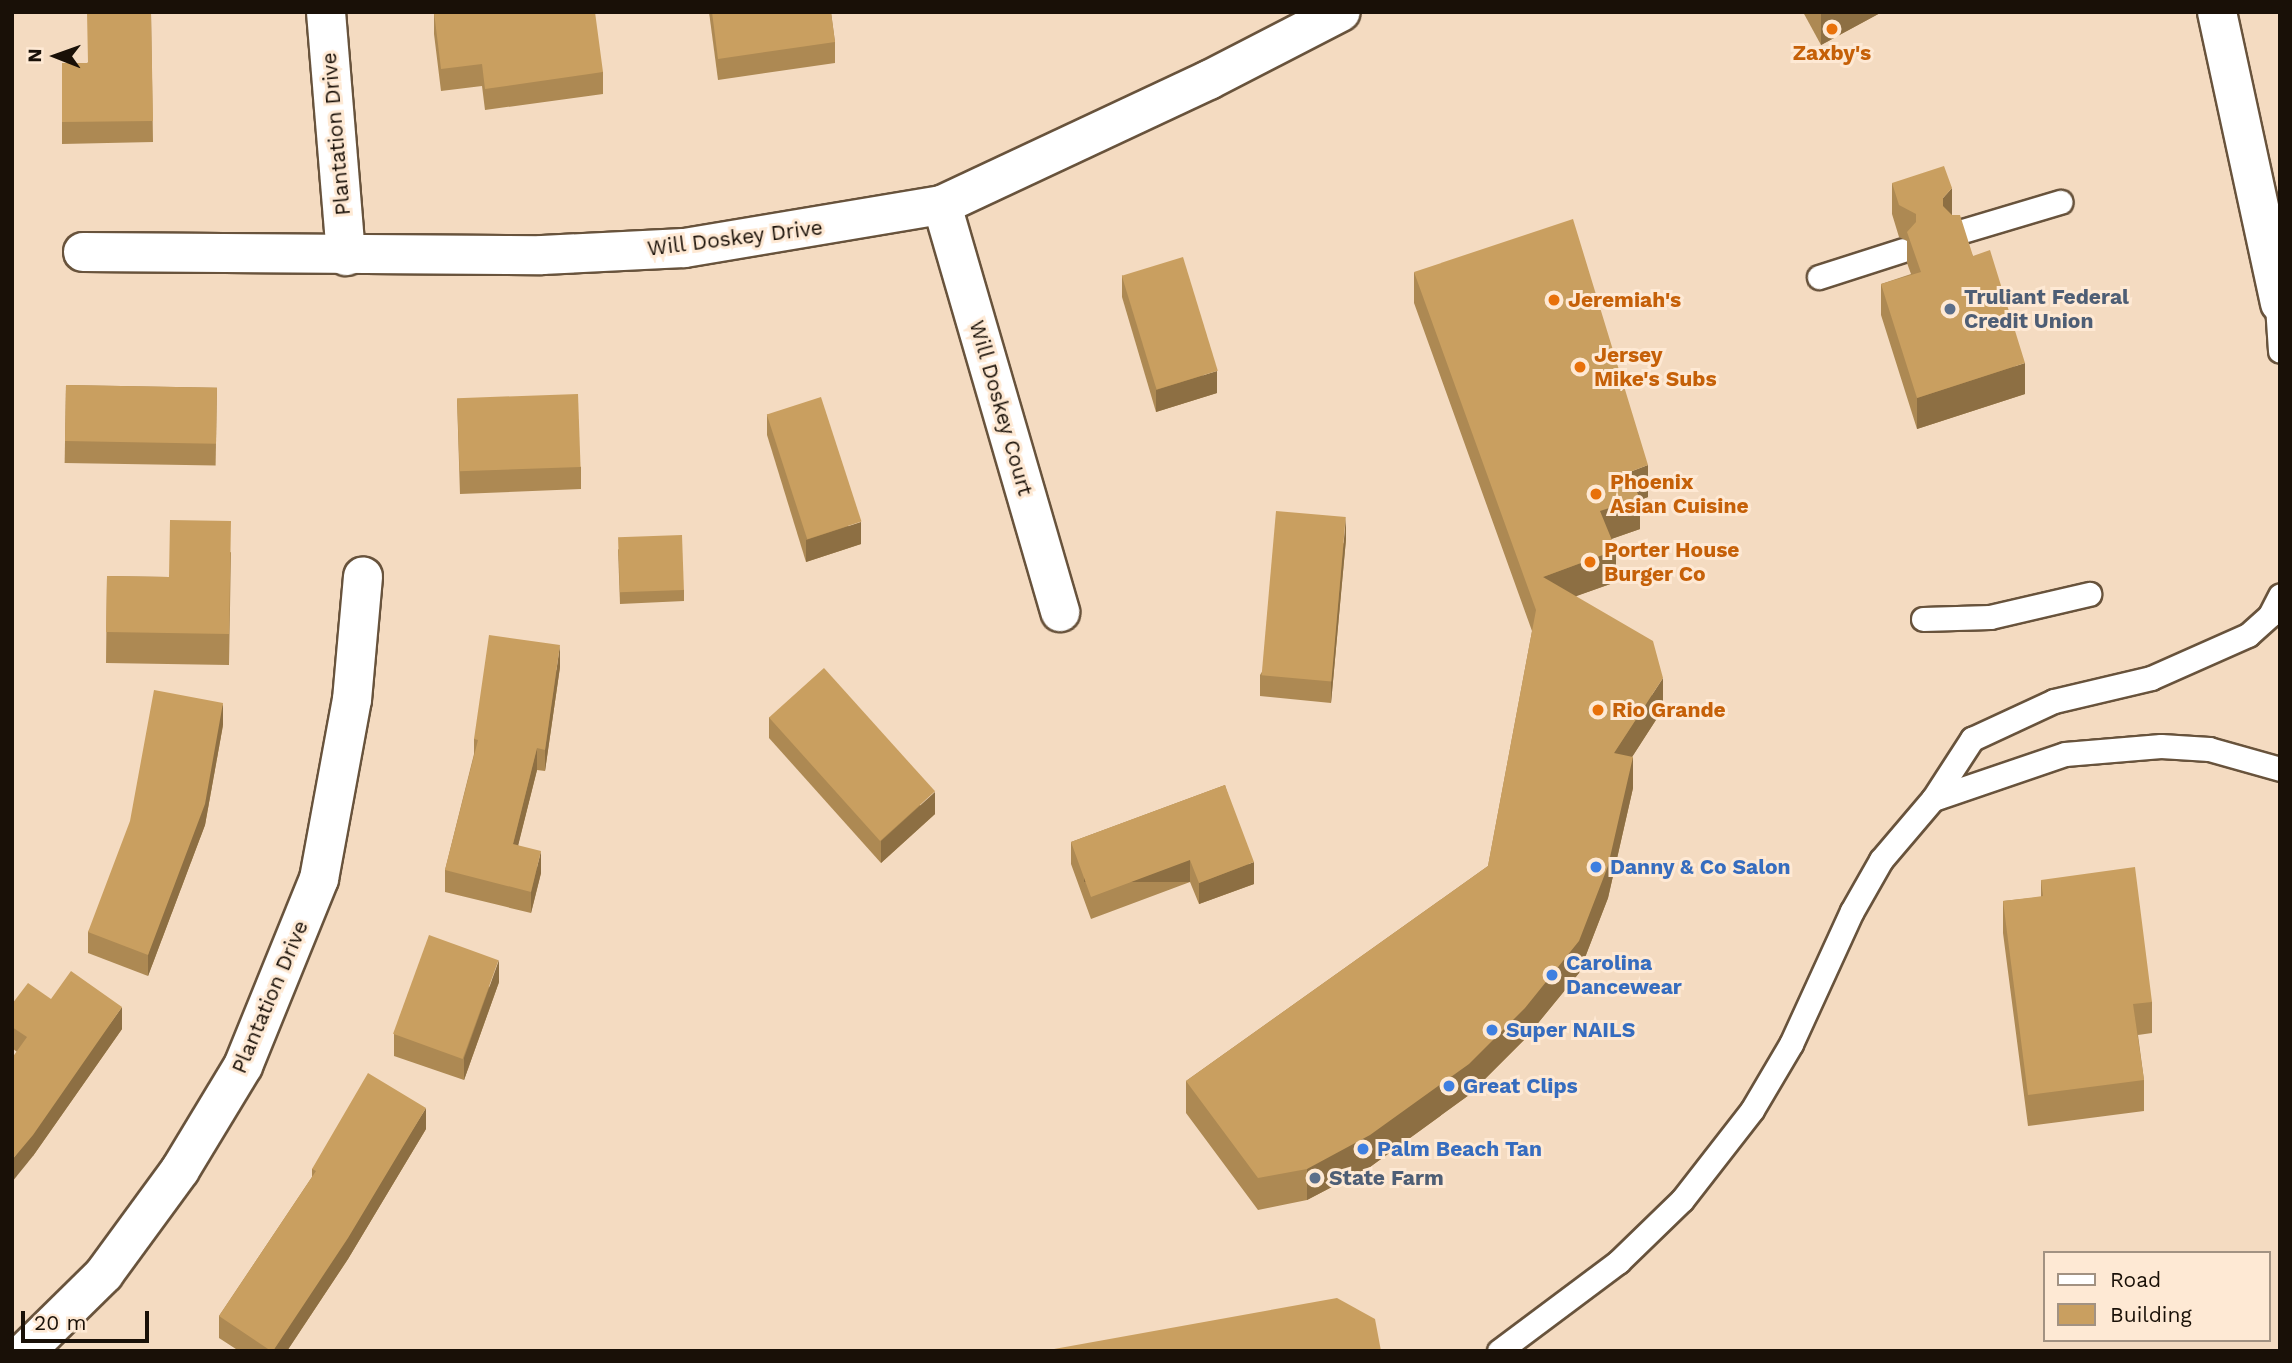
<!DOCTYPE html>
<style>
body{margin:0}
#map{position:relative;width:2292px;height:1363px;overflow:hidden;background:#f4dbc1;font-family:"Work Sans",sans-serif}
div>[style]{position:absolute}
.roads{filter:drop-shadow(2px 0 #68533c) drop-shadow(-2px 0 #68533c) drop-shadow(0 2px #68533c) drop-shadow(0 -2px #68533c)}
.lane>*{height:23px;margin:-11.5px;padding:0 11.5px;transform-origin:11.5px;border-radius:11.5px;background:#fff}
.street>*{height:38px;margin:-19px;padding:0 19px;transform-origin:19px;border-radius:19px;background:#fff}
.secondary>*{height:38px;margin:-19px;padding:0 19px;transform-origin:19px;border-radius:19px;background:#fff}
.wall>*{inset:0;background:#ad8953;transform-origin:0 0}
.shaded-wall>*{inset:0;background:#8d6f43;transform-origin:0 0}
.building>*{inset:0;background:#c99f60;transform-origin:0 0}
.dots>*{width:19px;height:19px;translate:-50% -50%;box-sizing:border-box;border:4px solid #fee9d4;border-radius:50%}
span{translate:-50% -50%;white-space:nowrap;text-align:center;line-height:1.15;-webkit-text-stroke:6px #fee9d4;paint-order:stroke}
.food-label{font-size:21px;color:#c56008;font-weight:700}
.left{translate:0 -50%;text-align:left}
.street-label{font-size:21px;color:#191007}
.service-label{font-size:21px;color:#4e5e75;font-weight:700}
.shop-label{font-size:21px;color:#366cbe;font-weight:700}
.frame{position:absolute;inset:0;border:14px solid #191007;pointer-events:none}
.legend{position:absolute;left:2043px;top:1251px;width:228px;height:91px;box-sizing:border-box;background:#fee9d4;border:2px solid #a29282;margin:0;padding:9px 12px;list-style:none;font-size:21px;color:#191007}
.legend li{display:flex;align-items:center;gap:14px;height:35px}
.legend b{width:35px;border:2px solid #a29282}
.north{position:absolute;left:21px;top:21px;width:70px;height:70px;-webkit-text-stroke:5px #fee9d4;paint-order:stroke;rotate:271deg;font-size:19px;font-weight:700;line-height:28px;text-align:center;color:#191007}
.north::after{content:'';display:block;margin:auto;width:24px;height:32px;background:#191007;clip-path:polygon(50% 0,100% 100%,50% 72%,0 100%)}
.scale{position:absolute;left:21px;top:1311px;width:128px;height:32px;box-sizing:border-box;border:4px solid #191007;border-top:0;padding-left:9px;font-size:21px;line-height:24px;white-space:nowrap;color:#191007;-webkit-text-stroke:5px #fee9d4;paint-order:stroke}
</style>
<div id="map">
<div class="roads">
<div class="lane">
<i style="left:1956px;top:233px;width:109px;rotate:-16.6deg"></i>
<i style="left:1819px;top:277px;width:88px;rotate:-17.8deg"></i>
<i style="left:2276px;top:290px;width:61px;rotate:86.2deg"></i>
<i style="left:1923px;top:619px;width:67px;rotate:-1.7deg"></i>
<i style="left:1990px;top:617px;width:102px;rotate:-13.1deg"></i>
<i style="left:1933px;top:799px;width:139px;rotate:-18.8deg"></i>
<i style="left:2065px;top:754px;width:96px;rotate:-4.8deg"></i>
<i style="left:2161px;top:746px;width:48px;rotate:3.6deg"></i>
<i style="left:2209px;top:749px;width:74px;rotate:15.7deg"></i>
<i style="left:1499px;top:1351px;width:149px;rotate:-36.8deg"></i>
<i style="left:1618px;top:1262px;width:89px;rotate:-44.1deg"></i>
<i style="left:1682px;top:1200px;width:114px;rotate:-52.1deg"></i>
<i style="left:1752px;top:1110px;width:77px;rotate:-59.4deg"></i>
<i style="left:1791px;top:1044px;width:146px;rotate:-65.4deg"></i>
<i style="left:1852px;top:911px;width:59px;rotate:-60.4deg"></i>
<i style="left:1881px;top:860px;width:80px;rotate:-49.6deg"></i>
<i style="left:1933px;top:799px;width:72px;rotate:-57deg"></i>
<i style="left:1972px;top:739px;width:90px;rotate:-24.9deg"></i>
<i style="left:2054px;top:701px;width:100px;rotate:-13.3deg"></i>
<i style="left:2151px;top:678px;width:106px;rotate:-23.9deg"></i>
<i style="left:2248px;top:635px;width:30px;rotate:-42deg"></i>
<i style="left:2270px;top:615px;width:22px;rotate:-63deg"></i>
</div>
<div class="street">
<i style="left:326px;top:12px;width:245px;rotate:85.3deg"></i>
<i style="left:942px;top:205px;width:424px;rotate:73.8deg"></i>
<i style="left:83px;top:252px;width:459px;rotate:0.4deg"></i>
<i style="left:542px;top:255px;width:142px;rotate:-2.8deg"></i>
<i style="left:684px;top:248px;width:262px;rotate:-9.5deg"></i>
<i style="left:942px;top:205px;width:295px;rotate:-25.1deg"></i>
<i style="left:1209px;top:80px;width:148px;rotate:-27.3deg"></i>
<i style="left:26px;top:1351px;width:110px;rotate:-44.6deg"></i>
<i style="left:104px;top:1274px;width:129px;rotate:-53.8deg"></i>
<i style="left:180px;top:1170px;width:122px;rotate:-58.8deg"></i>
<i style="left:243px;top:1066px;width:202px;rotate:-67.9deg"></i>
<i style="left:319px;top:879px;width:182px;rotate:-79.6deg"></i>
<i style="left:352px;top:700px;width:124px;rotate:-84.9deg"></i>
</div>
<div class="secondary">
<i style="left:2217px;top:12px;width:298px;rotate:77.8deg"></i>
</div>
</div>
<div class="wall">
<i style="clip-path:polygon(151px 12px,153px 142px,62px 144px,62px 63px,87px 63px)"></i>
<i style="clip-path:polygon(434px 12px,603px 72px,603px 94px,485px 110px,482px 86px,441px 91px,434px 34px)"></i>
<i style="clip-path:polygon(709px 12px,831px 12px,835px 42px,835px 63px,718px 80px)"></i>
<i style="clip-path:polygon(1803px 12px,1882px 12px,1821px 45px)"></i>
<i style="clip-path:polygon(1892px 183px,1952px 215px,1973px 256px,2025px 394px,1917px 429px,1881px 315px,1881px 284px,1911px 274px,1907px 263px,1907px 241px,1899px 237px,1892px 214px)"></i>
<i style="clip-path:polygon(1414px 272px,1648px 497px,1640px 500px,1640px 529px,1611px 539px,1616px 582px,1576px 596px,1663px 709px,1632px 757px,1633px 788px,1608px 898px,1579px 973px,1525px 1039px,1469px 1095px,1370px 1167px,1307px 1200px,1258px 1210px,1186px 1113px,1186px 1081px,1488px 866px,1532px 631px,1414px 303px)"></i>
<i style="clip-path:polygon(1122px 275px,1217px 393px,1156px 412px,1122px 297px)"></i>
<i style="left:66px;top:385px;width:151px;height:78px;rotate:1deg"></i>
<i style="clip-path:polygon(457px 399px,581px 467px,581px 489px,460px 494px)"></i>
<i style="clip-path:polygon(767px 414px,861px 544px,806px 562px,767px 435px)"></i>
<i style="clip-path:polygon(1346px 539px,1331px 703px,1260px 696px,1260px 675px)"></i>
<i style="clip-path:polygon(618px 549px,684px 590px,684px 601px,620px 604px)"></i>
<i style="clip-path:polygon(231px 552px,229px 665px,106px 663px,107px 576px,169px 577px)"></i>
<i style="clip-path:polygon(560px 667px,545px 771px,537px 770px,518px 845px,541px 873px,531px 913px,445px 892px,445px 870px,474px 754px,474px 739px)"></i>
<i style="clip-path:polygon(769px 717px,935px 814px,881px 863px,769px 738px)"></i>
<i style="clip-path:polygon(223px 725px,205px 825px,148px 976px,88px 953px,88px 932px)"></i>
<i style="clip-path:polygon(1225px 785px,1254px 884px,1199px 904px,1190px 882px,1091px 919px,1071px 864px,1071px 842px)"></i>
<i style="clip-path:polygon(2041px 880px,2152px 1002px,2152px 1033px,2138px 1035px,2144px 1080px,2144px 1111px,2028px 1126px,2003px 933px,2003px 901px,2041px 897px)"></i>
<i style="clip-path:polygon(499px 982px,464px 1080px,394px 1056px,394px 1034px)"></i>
<i style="clip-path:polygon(51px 999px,122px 1029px,33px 1156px,17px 1052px,12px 1048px,12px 1004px)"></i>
<i style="clip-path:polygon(426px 1129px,348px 1259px,287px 1351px,239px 1351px,219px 1338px,219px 1316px,312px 1177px,312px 1169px)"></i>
</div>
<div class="shaded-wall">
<i style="clip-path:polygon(1824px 12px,1882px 12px,1821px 45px,1821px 14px)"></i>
<i style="clip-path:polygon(1952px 188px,1952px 220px,1943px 229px,1943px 198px)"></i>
<i style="clip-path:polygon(2025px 363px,2025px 394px,1917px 429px,1917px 398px)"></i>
<i style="clip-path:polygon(1217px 371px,1217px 393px,1156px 412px,1156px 390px)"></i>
<i style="clip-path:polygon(1648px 465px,1648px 497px,1640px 500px,1640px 529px,1600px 543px,1600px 511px,1627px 473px)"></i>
<i style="clip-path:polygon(1346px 517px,1346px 539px,1331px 703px,1331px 681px)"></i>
<i style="clip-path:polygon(861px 522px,861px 544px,806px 562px,806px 540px)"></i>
<i style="clip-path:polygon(1616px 550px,1616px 582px,1543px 608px,1543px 577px)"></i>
<i style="clip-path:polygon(560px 645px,560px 667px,545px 771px,545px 750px)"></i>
<i style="clip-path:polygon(1663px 678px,1663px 709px,1614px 785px,1614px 753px)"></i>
<i style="clip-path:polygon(223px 703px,223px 725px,205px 825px,148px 976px,148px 955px)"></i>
<i style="clip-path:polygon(537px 748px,537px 770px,513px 866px,513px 844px)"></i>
<i style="clip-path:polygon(1633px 757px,1633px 788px,1608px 898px,1579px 973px,1525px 1039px,1469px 1095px,1370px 1167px,1307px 1200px,1307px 1169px)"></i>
<i style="clip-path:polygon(935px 792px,935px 814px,881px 863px,881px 841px)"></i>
<i style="clip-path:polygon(541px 851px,541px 873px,531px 913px,531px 892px)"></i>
<i style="left:1190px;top:860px;width:22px;height:106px;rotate:90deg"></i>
<i style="clip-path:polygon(1254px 862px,1254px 884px,1199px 904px,1199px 883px)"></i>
<i style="clip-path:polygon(499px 960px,499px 982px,464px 1080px,464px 1058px)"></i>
<i style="clip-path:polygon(122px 1007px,122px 1029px,33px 1156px,12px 1182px,12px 1160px)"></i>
<i style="clip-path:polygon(426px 1108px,426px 1129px,348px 1259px,287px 1351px,273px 1351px)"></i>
</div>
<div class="building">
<i style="clip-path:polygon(87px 12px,151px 12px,153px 121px,62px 122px,62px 63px,88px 63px)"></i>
<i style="clip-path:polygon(434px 12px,595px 12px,603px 72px,485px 89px,482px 64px,441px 69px)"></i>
<i style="clip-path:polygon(712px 12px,831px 12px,835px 42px,718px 59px)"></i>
<i style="clip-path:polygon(1944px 166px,1952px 188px,1943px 198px,1943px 206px,1952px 215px,1960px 215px,1973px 256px,1990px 250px,2025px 363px,1917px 398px,1881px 284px,1921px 272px,1907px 232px,1916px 222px,1916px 214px,1899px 205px,1892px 183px)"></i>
<i style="clip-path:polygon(1573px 219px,1648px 465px,1627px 473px,1640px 498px,1600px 511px,1616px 550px,1543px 577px,1653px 641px,1663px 678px,1614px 753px,1633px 757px,1608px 866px,1579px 941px,1525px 1008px,1469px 1064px,1370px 1135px,1307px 1169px,1258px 1178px,1186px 1081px,1488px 866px,1536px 610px,1414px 272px)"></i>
<i style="left:1183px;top:257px;width:119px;height:64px;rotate:73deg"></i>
<i style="left:66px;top:385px;width:151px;height:56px;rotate:1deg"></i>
<i style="left:578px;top:394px;width:73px;height:121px;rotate:88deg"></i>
<i style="left:821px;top:397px;width:131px;height:57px;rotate:72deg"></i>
<i style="left:1276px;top:511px;width:70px;height:165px;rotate:5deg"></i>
<i style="clip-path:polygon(170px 520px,231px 521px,229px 634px,106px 632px,107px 576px,169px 577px)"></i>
<i style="left:682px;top:535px;width:55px;height:64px;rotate:88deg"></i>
<i style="clip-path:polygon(489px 635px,560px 645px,545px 750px,537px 748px,513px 844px,541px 851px,531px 892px,445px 870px,478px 740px,474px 739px)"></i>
<i style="left:824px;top:668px;width:166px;height:74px;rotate:48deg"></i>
<i style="clip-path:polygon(154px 690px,223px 703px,205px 804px,148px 955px,88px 932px,130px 821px)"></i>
<i style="clip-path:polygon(1225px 785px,1254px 862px,1199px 883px,1190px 860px,1091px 897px,1071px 842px)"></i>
<i style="clip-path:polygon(2135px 867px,2152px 1002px,2133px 1004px,2144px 1080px,2028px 1095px,2003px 901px,2043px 896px,2041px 880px)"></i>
<i style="left:429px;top:935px;width:74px;height:105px;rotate:20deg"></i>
<i style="clip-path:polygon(71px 971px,122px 1007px,33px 1135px,12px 1160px,12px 1058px,27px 1037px,12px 1027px,12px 1004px,28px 983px,51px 999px)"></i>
<i style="clip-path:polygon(368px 1073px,426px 1108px,348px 1238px,273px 1351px,271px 1351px,219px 1316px,316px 1171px,312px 1169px)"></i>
<i style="clip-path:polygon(1337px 1298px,1375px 1319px,1381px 1351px,1043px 1351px)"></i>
</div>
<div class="dots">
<i style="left:1832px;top:29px;background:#e8710a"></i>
<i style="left:1554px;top:300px;background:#e8710a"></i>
<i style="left:1950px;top:309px;background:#5c6f8a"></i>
<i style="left:1580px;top:367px;background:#e8710a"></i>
<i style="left:1596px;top:494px;background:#e8710a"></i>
<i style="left:1590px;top:562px;background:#e8710a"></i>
<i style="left:1598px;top:710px;background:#e8710a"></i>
<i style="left:1596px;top:867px;background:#3f7fe0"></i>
<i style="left:1552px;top:975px;background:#3f7fe0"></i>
<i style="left:1492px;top:1030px;background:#3f7fe0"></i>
<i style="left:1449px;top:1086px;background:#3f7fe0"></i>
<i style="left:1363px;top:1149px;background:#3f7fe0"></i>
<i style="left:1315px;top:1178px;background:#5c6f8a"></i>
</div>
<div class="food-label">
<span style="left:1832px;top:53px">Zaxby's</span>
<span class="left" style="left:1568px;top:300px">Jeremiah's</span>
<span class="left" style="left:1594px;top:367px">Jersey<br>Mike's Subs</span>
<span class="left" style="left:1610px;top:494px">Phoenix<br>Asian Cuisine</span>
<span class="left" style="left:1604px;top:562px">Porter House<br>Burger Co</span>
<span class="left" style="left:1612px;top:710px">Rio Grande</span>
</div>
<div class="street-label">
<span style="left:336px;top:134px;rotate:-95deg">Plantation Drive</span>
<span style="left:735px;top:238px;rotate:-7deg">Will Doskey Drive</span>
<span style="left:1001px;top:408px;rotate:74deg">Will Doskey Court</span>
<span style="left:270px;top:997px;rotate:-67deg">Plantation Drive</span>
</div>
<div class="service-label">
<span class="left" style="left:1964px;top:309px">Truliant Federal<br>Credit Union</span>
<span class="left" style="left:1329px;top:1178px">State Farm</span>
</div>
<div class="shop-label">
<span class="left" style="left:1610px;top:867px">Danny &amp; Co Salon</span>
<span class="left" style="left:1566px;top:975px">Carolina<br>Dancewear</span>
<span class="left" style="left:1506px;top:1030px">Super NAILS</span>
<span class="left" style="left:1463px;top:1086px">Great Clips</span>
<span class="left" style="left:1377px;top:1149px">Palm Beach Tan</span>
</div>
<div class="frame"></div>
<ul class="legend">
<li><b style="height:9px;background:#fff"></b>Road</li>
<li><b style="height:19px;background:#c99f60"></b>Building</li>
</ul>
<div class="north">N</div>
<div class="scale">20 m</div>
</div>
